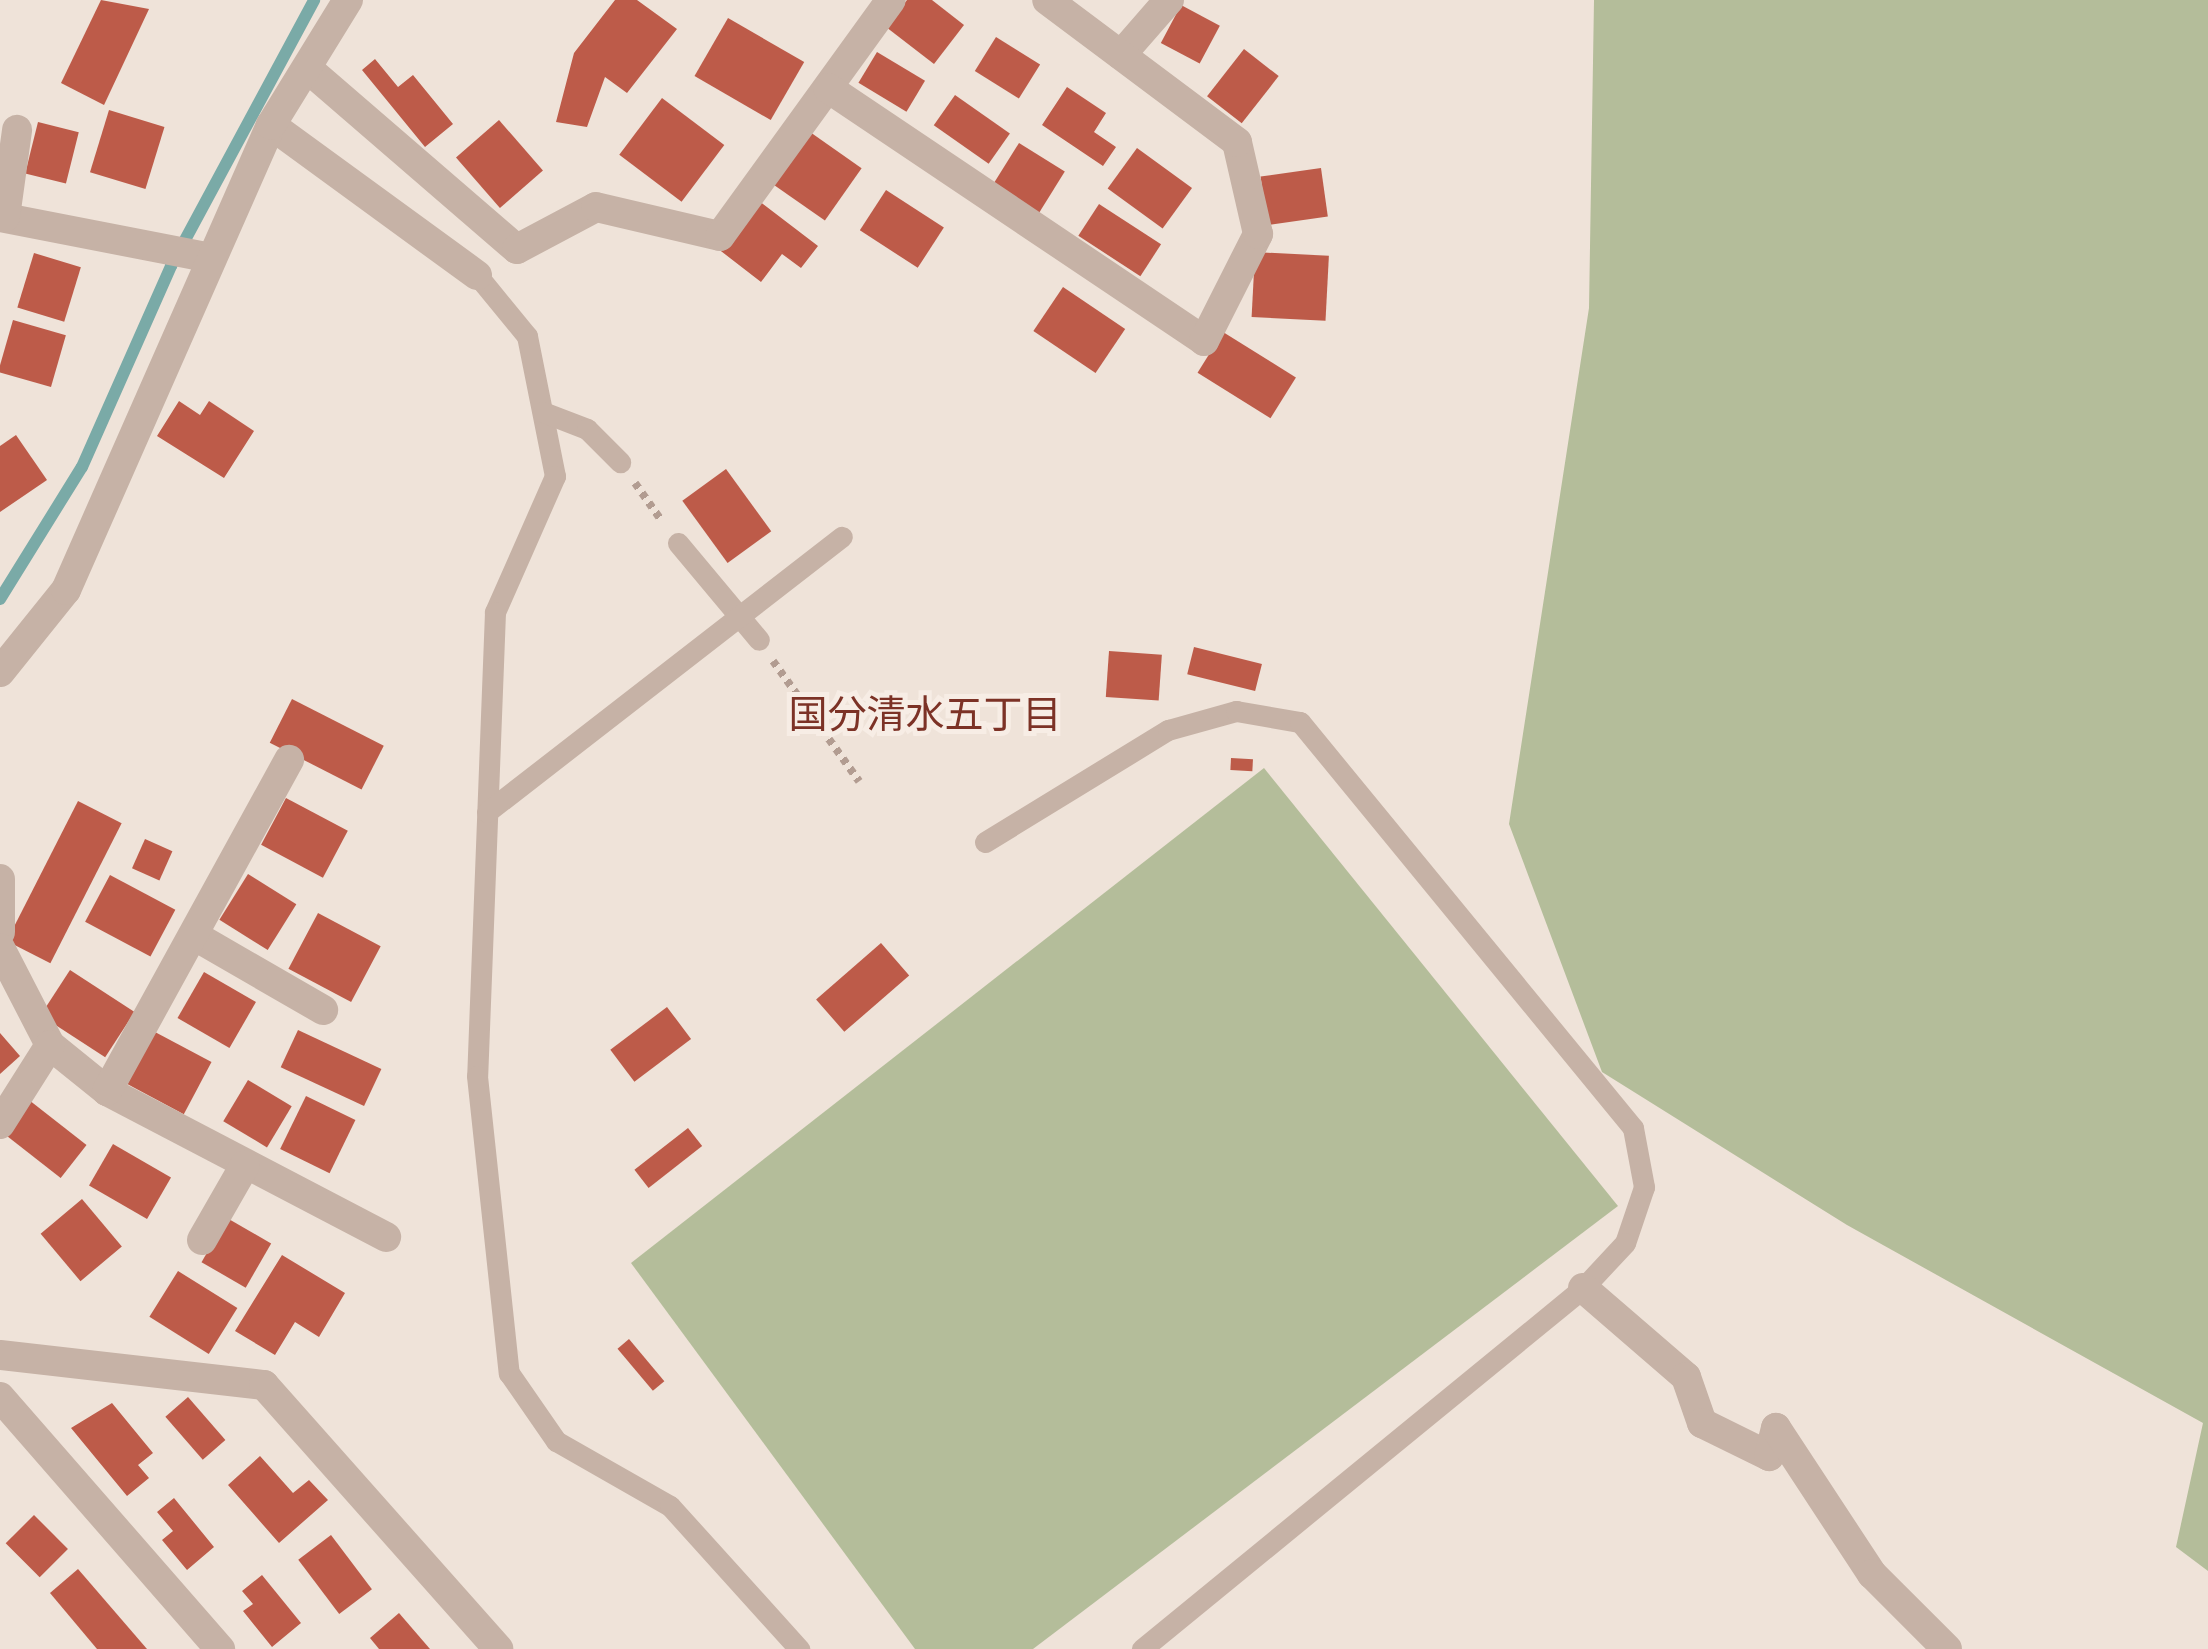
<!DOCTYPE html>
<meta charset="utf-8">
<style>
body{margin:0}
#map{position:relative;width:2208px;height:1649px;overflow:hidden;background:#efe3d9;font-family:"DM Sans","Noto Sans JP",sans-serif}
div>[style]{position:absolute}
.green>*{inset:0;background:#b4bd9a}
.stream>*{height:12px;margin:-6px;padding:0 6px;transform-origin:6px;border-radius:6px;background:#7aaaa7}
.building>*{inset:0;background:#bd5b49;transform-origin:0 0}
.path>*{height:8px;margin-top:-4px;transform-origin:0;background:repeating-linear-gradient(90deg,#b29c91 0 6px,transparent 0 12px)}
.service>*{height:21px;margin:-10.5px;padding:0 10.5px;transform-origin:10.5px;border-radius:10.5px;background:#c6b2a6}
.minor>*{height:30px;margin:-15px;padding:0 15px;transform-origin:15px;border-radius:15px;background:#c6b2a6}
.tertiary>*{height:30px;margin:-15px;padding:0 15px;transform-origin:15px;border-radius:15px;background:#c6b2a6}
span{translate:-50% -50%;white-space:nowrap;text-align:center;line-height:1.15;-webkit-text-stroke:10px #f7ede5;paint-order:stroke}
.neighbourhood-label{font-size:39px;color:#7c3226}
</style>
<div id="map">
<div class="green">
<i style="clip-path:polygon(1594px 0,2208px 0,2208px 1571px,2176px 1547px,2203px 1423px,1847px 1225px,1602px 1072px,1509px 824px,1589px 308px)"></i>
<i style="clip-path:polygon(1264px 768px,1618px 1206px,1033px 1649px,915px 1649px,631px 1263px)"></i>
</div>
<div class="stream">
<i style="left:0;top:599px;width:155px;rotate:-58.2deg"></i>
<i style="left:82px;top:467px;width:220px;rotate:-66.1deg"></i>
<i style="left:171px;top:266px;width:302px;rotate:-61.7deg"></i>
</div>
<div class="building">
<i style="clip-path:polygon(101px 0,149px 9px,104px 105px,61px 83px)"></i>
<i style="clip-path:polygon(615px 0,637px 0,677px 29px,627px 93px,605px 77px,587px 127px,556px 122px,574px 53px)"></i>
<i style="clip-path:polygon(907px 0,932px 0,964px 25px,934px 64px,886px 27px)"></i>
<i style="left:1181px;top:5px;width:44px;height:43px;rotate:28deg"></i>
<i style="left:728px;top:18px;width:88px;height:67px;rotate:30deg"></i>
<i style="left:996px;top:37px;width:52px;height:40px;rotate:32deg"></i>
<i style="left:1244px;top:49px;width:44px;height:60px;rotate:38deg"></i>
<i style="left:877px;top:52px;width:56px;height:36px;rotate:31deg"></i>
<i style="clip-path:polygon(375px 59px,398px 87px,413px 75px,453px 124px,425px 147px,362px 70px)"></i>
<i style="clip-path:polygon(1067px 87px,1106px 113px,1094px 132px,1116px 147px,1103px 166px,1042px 125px)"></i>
<i style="left:955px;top:95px;width:67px;height:37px;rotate:35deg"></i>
<i style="left:662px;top:98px;width:78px;height:71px;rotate:37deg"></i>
<i style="left:109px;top:110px;width:58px;height:65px;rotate:17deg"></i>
<i style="left:499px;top:120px;width:67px;height:57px;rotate:49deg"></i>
<i style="left:38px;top:122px;width:42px;height:53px;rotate:14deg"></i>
<i style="left:810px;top:132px;width:63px;height:64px;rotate:35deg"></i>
<i style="left:1019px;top:143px;width:54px;height:49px;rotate:32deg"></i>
<i style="left:1137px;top:148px;width:68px;height:50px;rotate:36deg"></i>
<i style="left:1321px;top:168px;width:49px;height:61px;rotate:82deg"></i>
<i style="left:886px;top:190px;width:69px;height:48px;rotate:33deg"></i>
<i style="clip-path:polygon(755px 198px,818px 246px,801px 268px,782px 254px,761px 282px,717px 248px)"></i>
<i style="left:1099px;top:204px;width:74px;height:38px;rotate:33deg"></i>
<i style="left:1255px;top:252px;width:74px;height:65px;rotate:3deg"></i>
<i style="left:34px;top:253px;width:49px;height:57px;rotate:17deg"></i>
<i style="left:1063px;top:287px;width:75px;height:53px;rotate:34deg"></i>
<i style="left:13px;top:320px;width:55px;height:54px;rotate:16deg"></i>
<i style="left:1223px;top:332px;width:86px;height:48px;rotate:32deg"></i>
<i style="clip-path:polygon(179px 401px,200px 415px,209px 401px,254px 431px,224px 478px,157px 436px)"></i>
<i style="clip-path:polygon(16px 435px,47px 480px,0 512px,0 446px)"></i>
<i style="left:726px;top:469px;width:77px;height:54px;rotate:54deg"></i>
<i style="left:1194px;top:647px;width:70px;height:28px;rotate:14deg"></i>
<i style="left:1109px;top:651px;width:53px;height:46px;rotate:4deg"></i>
<i style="left:292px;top:699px;width:103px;height:49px;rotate:27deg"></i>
<i style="left:1231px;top:758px;width:22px;height:12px;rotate:3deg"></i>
<i style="left:286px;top:798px;width:70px;height:53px;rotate:28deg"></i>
<i style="left:78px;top:801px;width:49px;height:157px;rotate:27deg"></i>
<i style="left:145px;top:839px;width:30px;height:32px;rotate:24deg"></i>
<i style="left:248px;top:874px;width:57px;height:54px;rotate:32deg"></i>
<i style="left:110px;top:875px;width:74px;height:53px;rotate:28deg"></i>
<i style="left:318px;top:913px;width:71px;height:63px;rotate:28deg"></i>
<i style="left:881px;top:943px;width:43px;height:86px;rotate:49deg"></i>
<i style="left:70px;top:970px;width:77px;height:54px;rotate:33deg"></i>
<i style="left:204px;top:972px;width:60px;height:53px;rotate:30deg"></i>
<i style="left:667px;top:1007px;width:40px;height:71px;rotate:53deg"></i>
<i style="left:298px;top:1030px;width:92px;height:41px;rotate:25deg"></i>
<i style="left:155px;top:1032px;width:64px;height:59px;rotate:28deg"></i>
<i style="clip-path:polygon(0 1033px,20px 1056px,0 1074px)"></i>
<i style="left:248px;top:1080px;width:51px;height:48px;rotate:31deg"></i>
<i style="left:306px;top:1096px;width:55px;height:59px;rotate:26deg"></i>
<i style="left:29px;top:1100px;width:73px;height:42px;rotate:38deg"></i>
<i style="left:688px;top:1128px;width:23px;height:68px;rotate:52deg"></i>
<i style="left:113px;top:1144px;width:67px;height:48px;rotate:30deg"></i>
<i style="left:82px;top:1199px;width:62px;height:54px;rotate:50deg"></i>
<i style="left:227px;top:1218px;width:51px;height:51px;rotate:30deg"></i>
<i style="clip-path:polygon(282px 1255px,345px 1293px,319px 1337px,295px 1322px,275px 1355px,235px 1331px)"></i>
<i style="left:178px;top:1271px;width:70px;height:54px;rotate:32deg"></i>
<i style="left:629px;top:1339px;width:55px;height:15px;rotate:50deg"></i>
<i style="left:188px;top:1397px;width:57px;height:30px;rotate:49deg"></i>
<i style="clip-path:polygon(112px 1403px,153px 1453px,138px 1465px,149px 1478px,127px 1496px,71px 1428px)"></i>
<i style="clip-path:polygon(260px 1456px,293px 1493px,309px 1480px,328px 1500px,279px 1543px,228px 1485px)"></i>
<i style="clip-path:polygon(174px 1498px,214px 1547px,187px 1570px,162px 1540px,173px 1531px,157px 1512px)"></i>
<i style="left:34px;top:1515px;width:48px;height:40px;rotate:45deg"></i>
<i style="left:331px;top:1535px;width:68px;height:41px;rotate:53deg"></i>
<i style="clip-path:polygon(78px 1569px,147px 1649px,97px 1649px,50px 1593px)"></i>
<i style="clip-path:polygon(262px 1575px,301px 1623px,272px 1647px,243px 1611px,253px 1604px,242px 1591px)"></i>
<i style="clip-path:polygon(399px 1613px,430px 1649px,379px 1649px,370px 1638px)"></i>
</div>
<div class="path">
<i style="left:635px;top:483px;width:45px;rotate:54.9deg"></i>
<i style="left:773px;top:661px;width:148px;rotate:54.4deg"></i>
</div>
<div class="service">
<i style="left:477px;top:275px;width:79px;rotate:50.7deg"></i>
<i style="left:527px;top:336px;width:143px;rotate:78.7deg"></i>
<i style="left:555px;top:476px;width:149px;rotate:113.8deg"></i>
<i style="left:495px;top:612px;width:464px;rotate:92.2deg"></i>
<i style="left:477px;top:1076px;width:299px;rotate:83.9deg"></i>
<i style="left:509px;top:1373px;width:83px;rotate:55.3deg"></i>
<i style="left:556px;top:1441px;width:131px;rotate:29.7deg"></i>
<i style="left:670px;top:1506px;width:193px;rotate:47.9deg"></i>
<i style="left:543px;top:412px;width:47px;rotate:21.1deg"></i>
<i style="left:587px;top:429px;width:47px;rotate:45deg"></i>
<i style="left:678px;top:543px;width:126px;rotate:50.1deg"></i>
<i style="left:487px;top:812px;width:449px;rotate:-37.8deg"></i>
<i style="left:985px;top:842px;width:215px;rotate:-31.5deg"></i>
<i style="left:1168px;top:730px;width:71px;rotate:-15.6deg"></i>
<i style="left:1236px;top:711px;width:65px;rotate:9.8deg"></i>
<i style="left:1300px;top:722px;width:525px;rotate:50.64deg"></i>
<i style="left:1633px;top:1128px;width:60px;rotate:79.4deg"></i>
<i style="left:1644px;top:1187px;width:59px;rotate:108.7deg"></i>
<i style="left:1625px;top:1243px;width:62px;rotate:133deg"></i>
<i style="left:1583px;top:1288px;width:570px;rotate:140.7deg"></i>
</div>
<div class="minor">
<i style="left:1121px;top:55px;width:73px;rotate:-48.9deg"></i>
<i style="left:307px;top:68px;width:277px;rotate:40.8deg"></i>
<i style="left:517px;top:249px;width:89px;rotate:-28deg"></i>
<i style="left:596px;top:207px;width:127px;rotate:13.2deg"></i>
<i style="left:720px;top:236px;width:291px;rotate:-54.1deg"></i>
<i style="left:828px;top:88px;width:453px;rotate:33.9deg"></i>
<i style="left:1204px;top:341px;width:120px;rotate:-63.2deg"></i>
<i style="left:1258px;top:234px;width:94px;rotate:-102.9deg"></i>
<i style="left:1237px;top:142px;width:237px;rotate:-143.2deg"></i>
<i style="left:271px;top:125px;width:255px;rotate:36.1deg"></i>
<i style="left:0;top:217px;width:215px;rotate:11deg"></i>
<i style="left:5px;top:217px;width:88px;rotate:-82.1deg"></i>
<i style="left:0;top:879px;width:53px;rotate:90deg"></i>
<i style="left:195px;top:936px;width:148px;rotate:30deg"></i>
<i style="left:0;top:948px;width:109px;rotate:62.7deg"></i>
<i style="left:50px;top:1045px;width:73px;rotate:38.9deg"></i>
<i style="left:107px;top:1091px;width:315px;rotate:27.6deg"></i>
<i style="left:107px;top:1091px;width:378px;rotate:-61.2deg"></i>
<i style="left:0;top:1124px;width:93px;rotate:-57.7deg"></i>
<i style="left:202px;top:1240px;width:86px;rotate:-60.2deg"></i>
<i style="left:1583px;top:1288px;width:136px;rotate:40.8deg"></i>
<i style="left:1686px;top:1377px;width:49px;rotate:70.8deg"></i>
<i style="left:1702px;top:1423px;width:75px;rotate:26.2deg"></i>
<i style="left:1769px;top:1456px;width:29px;rotate:-76deg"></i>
<i style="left:1776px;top:1428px;width:175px;rotate:56.7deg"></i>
<i style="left:1872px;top:1574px;width:106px;rotate:45deg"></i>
<i style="left:0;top:1355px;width:266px;rotate:6.5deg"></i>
<i style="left:264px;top:1385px;width:353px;rotate:48.4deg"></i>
<i style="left:0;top:1397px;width:335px;rotate:48.9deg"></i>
</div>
<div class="tertiary">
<i style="left:0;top:672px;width:105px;rotate:-51.2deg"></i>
<i style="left:66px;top:590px;width:508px;rotate:-66.21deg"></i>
<i style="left:271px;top:125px;width:147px;rotate:-58.4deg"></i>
</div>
<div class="neighbourhood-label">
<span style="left:925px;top:715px">国分清水五丁目</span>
</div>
</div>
